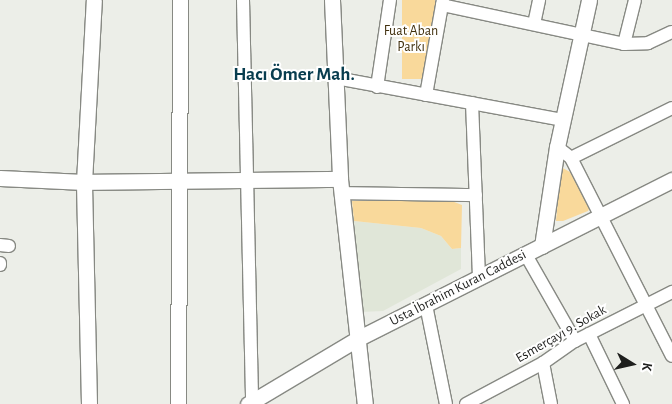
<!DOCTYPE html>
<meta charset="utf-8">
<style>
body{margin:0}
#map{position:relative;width:672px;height:404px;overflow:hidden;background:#eceee8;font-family:"Alegreya Sans",sans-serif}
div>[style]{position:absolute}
.built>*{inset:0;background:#e0e6d8}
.green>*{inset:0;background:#f9d99b;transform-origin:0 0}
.roads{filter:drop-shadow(1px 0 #878983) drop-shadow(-1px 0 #878983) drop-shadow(0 1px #878983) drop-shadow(0 -1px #878983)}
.minor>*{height:12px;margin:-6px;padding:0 6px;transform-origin:6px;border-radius:6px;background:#fff}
.tertiary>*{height:15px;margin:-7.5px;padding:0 7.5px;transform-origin:7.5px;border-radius:7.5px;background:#fff}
span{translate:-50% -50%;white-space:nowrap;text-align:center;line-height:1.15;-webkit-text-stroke:4px #fff;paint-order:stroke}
.park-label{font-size:14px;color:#42310f}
.street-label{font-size:14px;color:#1e1f1d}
.district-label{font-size:19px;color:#083d4f;font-weight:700}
.north{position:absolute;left:607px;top:339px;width:50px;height:50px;-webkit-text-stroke:4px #fff;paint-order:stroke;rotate:100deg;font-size:14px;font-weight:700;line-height:20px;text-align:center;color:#1e1f1d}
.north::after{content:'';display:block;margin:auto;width:18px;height:22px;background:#1e1f1d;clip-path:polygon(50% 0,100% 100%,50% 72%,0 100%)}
</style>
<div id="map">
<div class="built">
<i style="clip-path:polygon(354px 221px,421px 228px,441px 236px,452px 249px,461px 248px,461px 269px,383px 311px,361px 312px)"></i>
</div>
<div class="green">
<i style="left:402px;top:0;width:33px;height:79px"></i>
<i style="clip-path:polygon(561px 167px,570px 172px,590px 207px,588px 211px,563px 221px,556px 221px)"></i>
<i style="clip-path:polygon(449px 200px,462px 205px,461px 248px,452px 249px,441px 236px,421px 228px,354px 221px,352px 201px)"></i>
</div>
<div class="roads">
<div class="minor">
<i style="left:243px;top:0;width:402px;rotate:88.7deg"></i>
<i style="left:442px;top:5px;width:186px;rotate:12.1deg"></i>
<i style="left:624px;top:44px;width:24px;rotate:-2deg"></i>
<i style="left:648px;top:43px;width:26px;rotate:-25deg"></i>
<i style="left:534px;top:24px;width:25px;rotate:-78deg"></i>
<i style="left:624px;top:44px;width:45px;rotate:-76deg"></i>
<i style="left:336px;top:78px;width:230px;rotate:10.5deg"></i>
<i style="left:377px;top:87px;width:88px;rotate:-81.5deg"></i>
<i style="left:426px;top:95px;width:97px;rotate:-79.9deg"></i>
<i style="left:472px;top:103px;width:176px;rotate:87.7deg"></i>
<i style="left:557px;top:147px;width:18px;rotate:38deg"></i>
<i style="left:571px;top:158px;width:222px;rotate:63deg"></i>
<i style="left:571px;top:158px;width:113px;rotate:-26.3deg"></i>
<i style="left:342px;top:193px;width:134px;rotate:0.9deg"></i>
<i style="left:0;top:245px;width:9px;rotate:6deg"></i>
<i style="left:526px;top:255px;width:99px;rotate:60.3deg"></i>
<i style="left:0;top:263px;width:2px;rotate:90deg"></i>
<i style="left:426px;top:305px;width:101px;rotate:78.6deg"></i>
<i style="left:589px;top:334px;width:78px;rotate:64.1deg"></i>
<i style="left:543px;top:363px;width:42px;rotate:79deg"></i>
<i style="left:466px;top:404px;width:87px;rotate:-28deg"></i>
<i style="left:543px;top:363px;width:39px;rotate:-35deg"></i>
<i style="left:575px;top:341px;width:109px;rotate:-26.8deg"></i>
</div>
<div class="tertiary">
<i style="left:332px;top:0;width:179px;rotate:87.4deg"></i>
<i style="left:340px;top:179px;width:226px;rotate:83.7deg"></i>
<i style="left:0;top:178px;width:84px;rotate:2.7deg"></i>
<i style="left:84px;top:182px;width:256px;rotate:-0.7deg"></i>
<i style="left:542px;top:246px;width:100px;rotate:-81.4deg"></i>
<i style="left:557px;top:147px;width:150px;rotate:-77.7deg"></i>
<i style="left:89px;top:404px;width:222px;rotate:-91.3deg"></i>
<i style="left:84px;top:182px;width:182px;rotate:-86.9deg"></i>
<i style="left:178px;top:404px;width:404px;rotate:-89.7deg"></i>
<i style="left:248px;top:404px;width:127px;rotate:-30.8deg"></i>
<i style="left:357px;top:339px;width:353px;rotate:-26.8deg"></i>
</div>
</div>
<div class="park-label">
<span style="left:411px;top:39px">Fuat Aban<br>Parkı</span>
</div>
<div class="street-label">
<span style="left:458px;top:288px;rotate:-27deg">Usta İbrahim Kuran Caddesi</span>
<span style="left:561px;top:334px;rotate:-30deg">Esmerçayı 9. Sokak</span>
</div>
<div class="district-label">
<span style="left:294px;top:75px">Hacı Ömer Mah.</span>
</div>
<div class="north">K</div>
</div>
